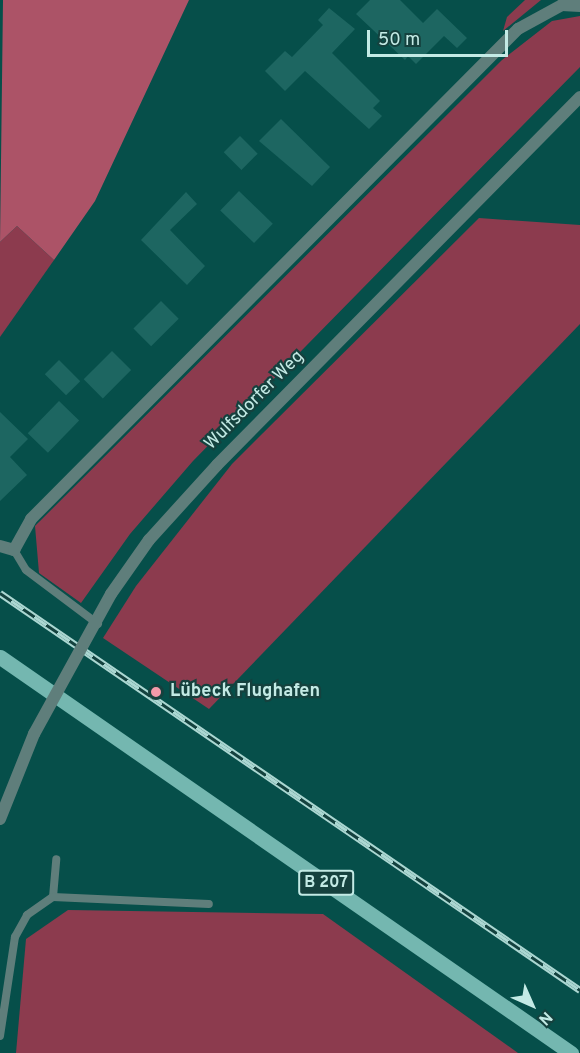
<!DOCTYPE html>
<meta charset="utf-8">
<style>
body{margin:0}
#map{position:relative;width:580px;height:1053px;overflow:hidden;background:#064f4a;font-family:Overpass,sans-serif}
div>[style]{position:absolute}
.green>*{inset:0;background:#8c3b4e}
.forest>*{inset:0;background:#ac5367}
.building>*{inset:0;background:#1d6661;transform-origin:0 0}
.service>*{height:8px;margin:-4px;padding:0 4px;transform-origin:4px;border-radius:4px;background:#5f7e7b}
.minor>*{height:12px;margin:-6px;padding:0 6px;transform-origin:6px;border-radius:6px;background:#5f7e7b}
.tertiary>*{height:12px;margin:-6px;padding:0 6px;transform-origin:6px;border-radius:6px;background:#5f7e7b}
.primary>*{height:15px;margin:-7.5px;padding:0 7.5px;transform-origin:7.5px;border-radius:7.5px;background:#74b7b0}
.rail>*{height:7px;margin-top:-3.5px;transform-origin:0;background:repeating-linear-gradient(90deg,#15413e 0 14px,#acd7d2 0 28px);box-sizing:border-box;border-block:2px solid #acd7d2}
.tertiary-bridge>*{height:12px;margin:-6px;padding:0 6px;transform-origin:6px;border-radius:6px;background:#5f7e7b}
.dots>*{width:16px;height:16px;translate:-50% -50%;box-sizing:border-box;border:3px solid #15413e;border-radius:50%}
span{translate:-50% -50%;white-space:nowrap;text-align:center;line-height:1.15;-webkit-text-stroke:4.5px #15413e;paint-order:stroke}
.shield-label span{padding:2px 4px;background:#15413e;border:2px solid;border-radius:4px;-webkit-text-stroke-width:0}
.shield-label{font-size:16px;color:#c3eae5;font-weight:700}
.street-label{font-size:18px;color:#c3eae5}
.poi-label{font-size:18px;color:#c3eae5;font-weight:700}
.left{translate:0 -50%;text-align:left}
.north{position:absolute;left:502px;top:975px;width:60px;height:60px;-webkit-text-stroke:4px #15413e;paint-order:stroke;rotate:135deg;font-size:16px;font-weight:700;line-height:24px;text-align:center;color:#c3eae5}
.north::after{content:'';display:block;margin:auto;width:21px;height:27px;background:#c3eae5;clip-path:polygon(50% 0,100% 100%,50% 72%,0 100%)}
.scale{position:absolute;left:367px;top:30px;width:141px;height:27px;box-sizing:border-box;border:3px solid #c3eae5;border-top:0;padding-left:8px;font-size:18px;line-height:21px;white-space:nowrap;color:#c3eae5;-webkit-text-stroke:4px #15413e;paint-order:stroke}
</style>
<div id="map">
<div class="green">
<i style="clip-path:polygon(525px 0,541px 0,503px 31px,507px 17px)"></i>
<i style="clip-path:polygon(580px 16px,580px 67px,193px 461px,130px 534px,81px 603px,39px 573px,35px 526px,502px 60px,552px 21px)"></i>
<i style="clip-path:polygon(479px 218px,580px 225px,580px 324px,209px 709px,103px 638px,136px 586px,232px 464px)"></i>
<i style="clip-path:polygon(17px 226px,54px 260px,0 337px,0 242px)"></i>
<i style="clip-path:polygon(68px 910px,323px 914px,518px 1053px,16px 1053px,26px 939px)"></i>
</div>
<div class="forest">
<i style="clip-path:polygon(3px 0,189px 0,95px 201px,54px 260px,17px 226px,0 242px)"></i>
</div>
<div class="building">
<i style="clip-path:polygon(370px 0,400px 0,423px 23px,437px 9px,467px 38px,457px 48px,444px 36px,416px 64px,408px 56px,405px 60px,356px 14px)"></i>
<i style="clip-path:polygon(329px 8px,355px 29px,332px 53px,380px 101px,373px 108px,382px 116px,369px 129px,305px 71px,285px 91px,265px 71px,285px 51px,292px 57px,323px 25px,318px 20px)"></i>
<i style="clip-path:polygon(281px 119px,330px 167px,312px 186px,259px 141px)"></i>
<i style="left:240px;top:136px;width:25px;height:23px;rotate:45deg"></i>
<i style="left:239px;top:191px;width:47px;height:27px;rotate:44deg"></i>
<i style="clip-path:polygon(186px 192px,197px 204px,170px 230px,205px 266px,187px 285px,141px 240px)"></i>
<i style="left:161px;top:301px;width:25px;height:39px;rotate:45deg"></i>
<i style="left:112px;top:351px;width:27px;height:40px;rotate:45deg"></i>
<i style="left:59px;top:360px;width:30px;height:20px;rotate:45deg"></i>
<i style="left:59px;top:401px;width:28px;height:45px;rotate:44deg"></i>
<i style="clip-path:polygon(0 412px,28px 439px,10px 457px,27px 475px,0 501px)"></i>
</div>
<div class="service">
<i style="left:14px;top:550px;width:23px;rotate:59deg"></i>
<i style="left:26px;top:570px;width:90px;rotate:36.9deg"></i>
<i style="left:53px;top:897px;width:38px;rotate:-85deg"></i>
<i style="left:0;top:1036px;width:100px;rotate:-81.4deg"></i>
<i style="left:15px;top:937px;width:25px;rotate:-61deg"></i>
<i style="left:27px;top:915px;width:32px;rotate:-35deg"></i>
<i style="left:53px;top:897px;width:156px;rotate:2.6deg"></i>
</div>
<div class="minor">
<i style="left:0;top:546px;width:15px;rotate:16deg"></i>
<i style="left:14px;top:550px;width:35px;rotate:-61deg"></i>
<i style="left:31px;top:519px;width:691px;rotate:-45.18deg"></i>
<i style="left:518px;top:29px;width:50px;rotate:-28.6deg"></i>
<i style="left:562px;top:5px;width:18px;rotate:3deg"></i>
</div>
<div class="tertiary">
<i style="left:111px;top:594px;width:66px;rotate:-54.9deg"></i>
<i style="left:149px;top:540px;width:101px;rotate:-47.8deg"></i>
<i style="left:217px;top:465px;width:517px;rotate:-45.39deg"></i>
<i style="left:0;top:819px;width:92px;rotate:-68.2deg"></i>
</div>
<div class="primary">
<i style="left:0;top:657px;width:695px;rotate:34.74deg"></i>
</div>
<div class="rail">
<i style="left:0;top:593px;width:703px;rotate:34.39deg"></i>
</div>
<div class="tertiary-bridge">
<i style="left:34px;top:734px;width:160px;rotate:-61.2deg"></i>
</div>
<div class="dots">
<i style="left:156px;top:692px;background:#f39aaa"></i>
</div>
<div class="shield-label">
<span style="left:326px;top:883px">B 207</span>
</div>
<div class="street-label">
<span style="left:255px;top:401px;rotate:-45deg">Wulfsdorfer Weg</span>
</div>
<div class="poi-label">
<span class="left" style="left:170px;top:692px">Lübeck Flughafen</span>
</div>
<div class="north">N</div>
<div class="scale">50 m</div>
</div>
